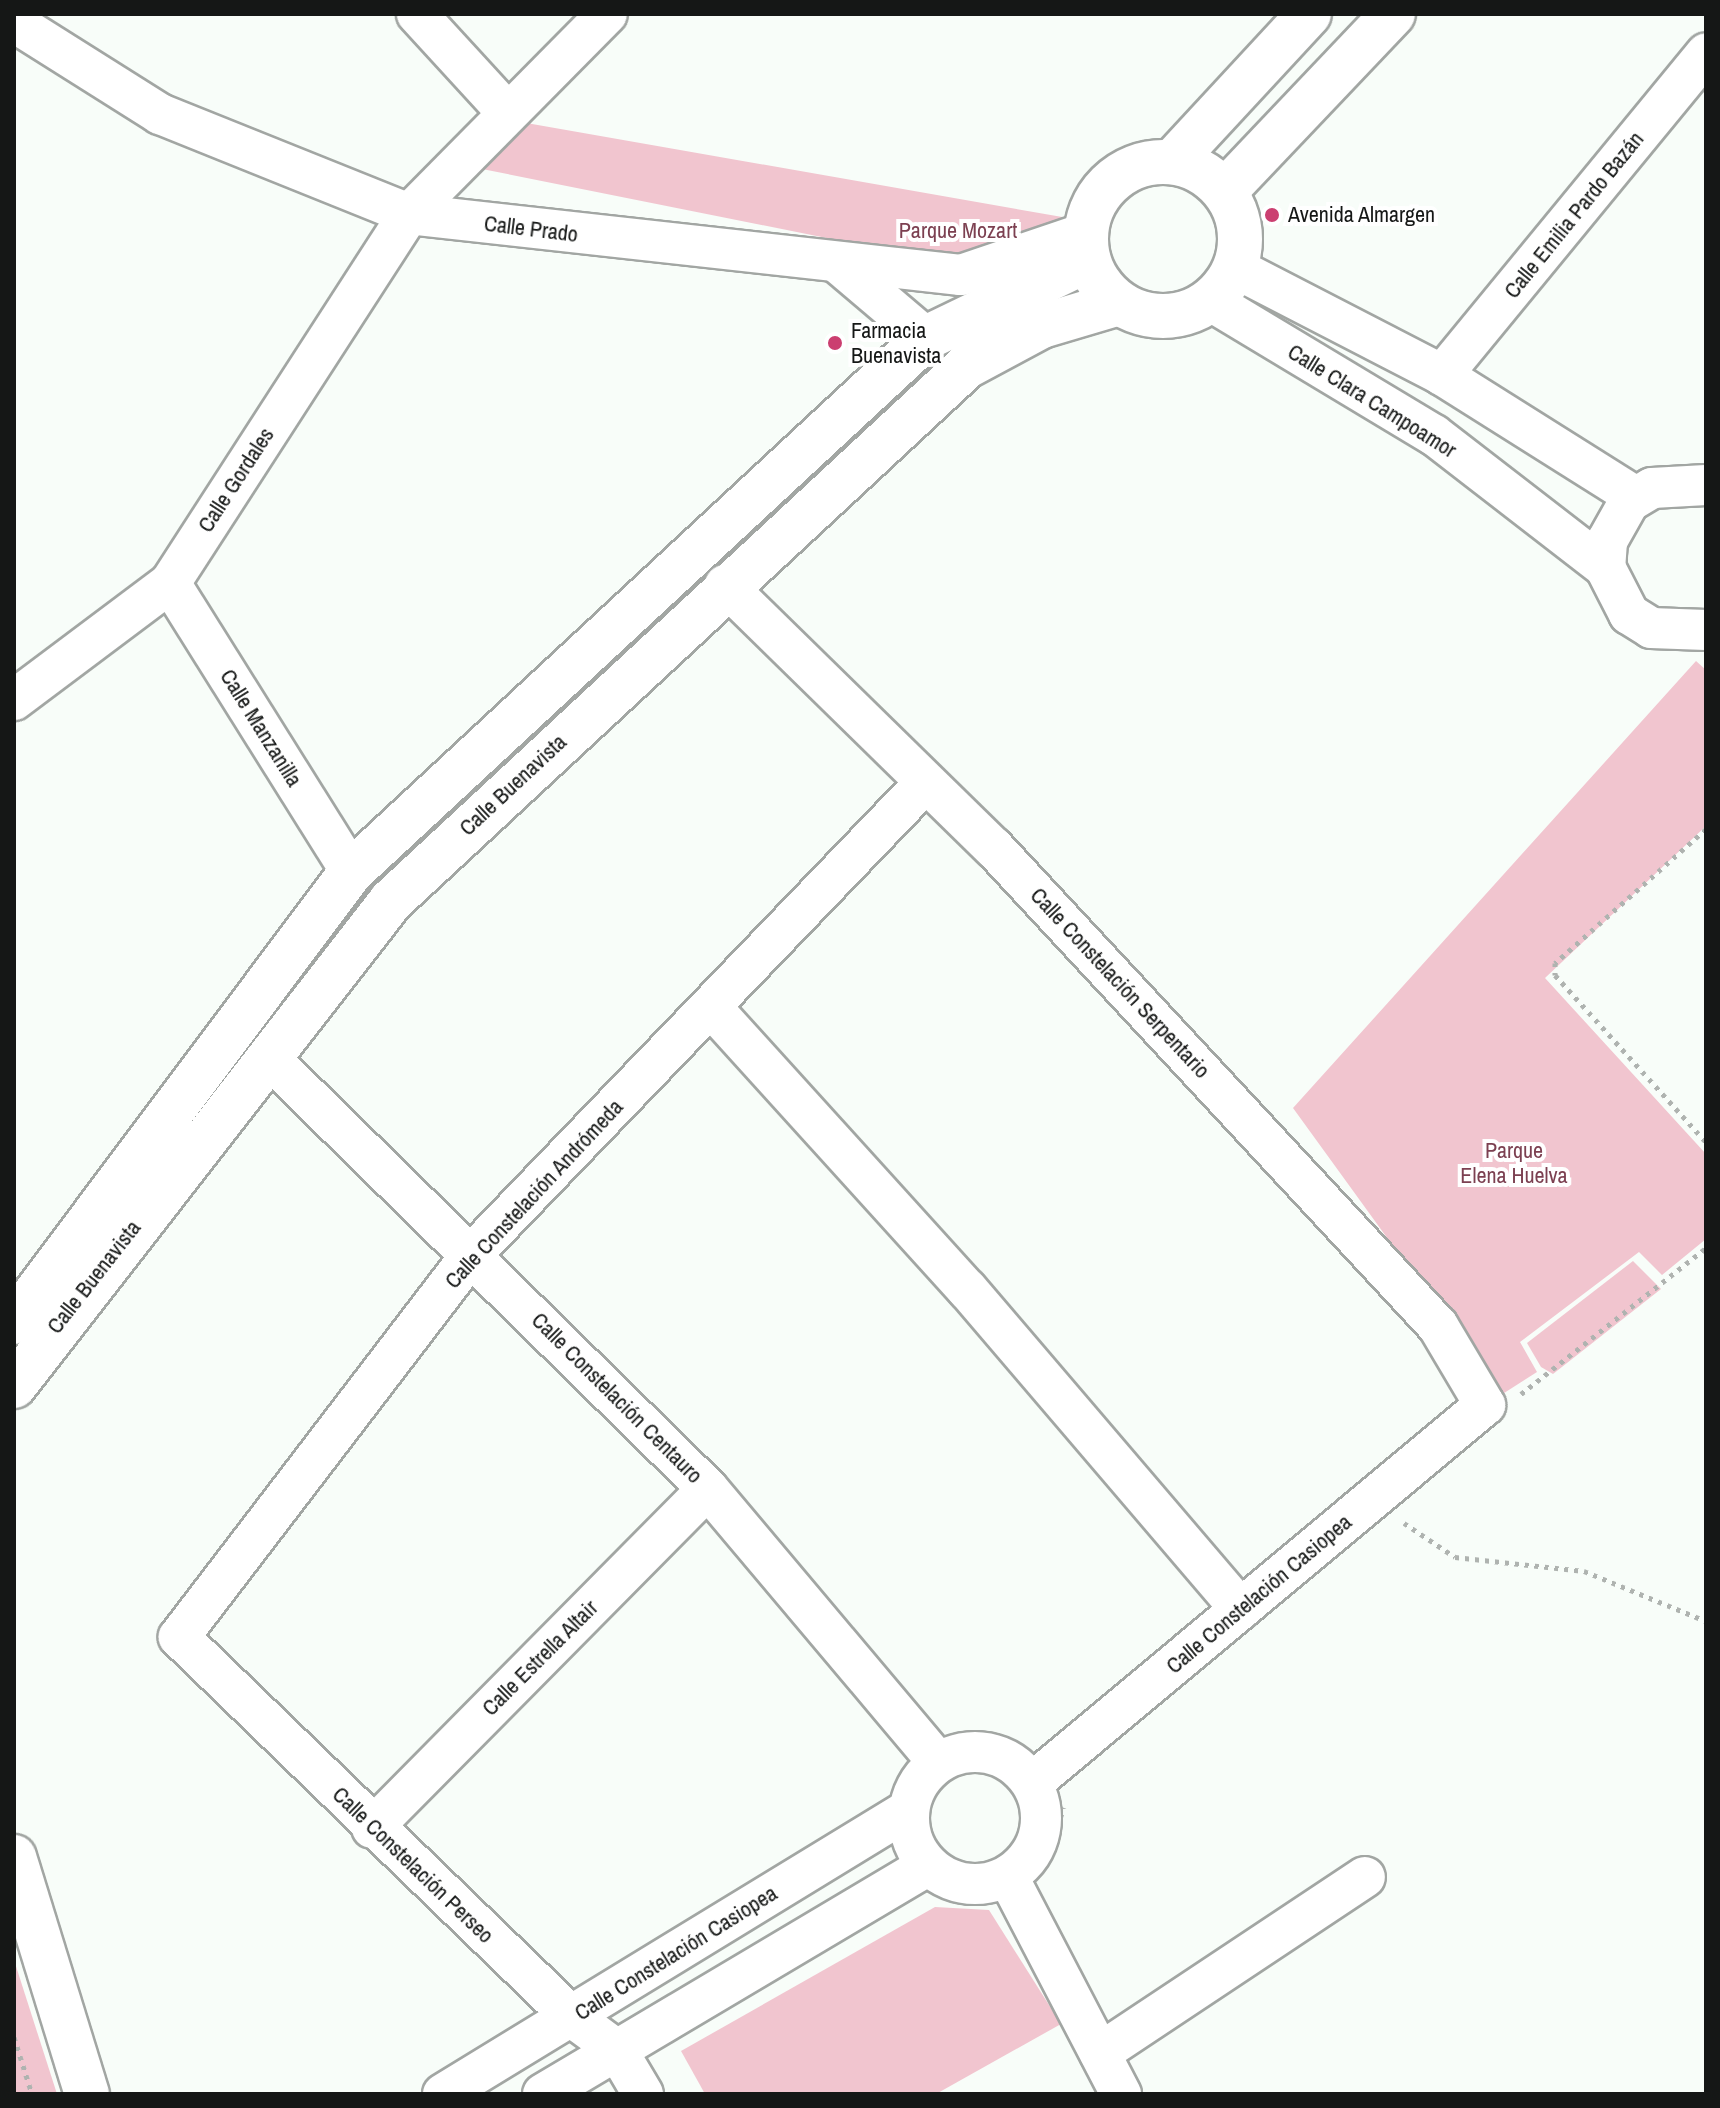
<!DOCTYPE html>
<meta charset="utf-8">
<style>
body{margin:0}
#map{position:relative;width:1720px;height:2108px;overflow:hidden;background:#f8fdf9;font-family:"Archivo Narrow",sans-serif}
div>[style]{position:absolute}
.green>*{inset:0;background:#f1c5cf}
.path>*{height:5px;margin-top:-2.5px;transform-origin:0;background:repeating-linear-gradient(90deg,#afb3b0 0 4px,transparent 0 10px)}
.roads{filter:drop-shadow(2px 0 #a2a6a3) drop-shadow(-2px 0 #a2a6a3) drop-shadow(0 2px #a2a6a3) drop-shadow(0 -2px #a2a6a3)}
.street>*{height:40px;margin:-20px;padding:0 20px;transform-origin:20px;border-radius:20px;background:#fff}
.street>.ring{margin:-20px;padding:0;box-sizing:content-box;background:none;border:40px solid #fff;border-radius:50%}
.secondary>*{height:44px;margin:-22px;padding:0 22px;transform-origin:22px;border-radius:22px;background:#fff}
.secondary>.ring{margin:-22px;padding:0;box-sizing:content-box;background:none;border:44px solid #fff;border-radius:50%}
.dots>*{width:22px;height:22px;translate:-50% -50%;box-sizing:border-box;border:4px solid #fff;border-radius:50%}
span{translate:-50% -50%;white-space:nowrap;text-align:center;line-height:1.15;-webkit-text-stroke:8px #fff;paint-order:stroke}
.poi-label{font-size:22px;color:#151716}
.left{translate:0 -50%;text-align:left}
.street-label{font-size:22px;color:#151716}
.park-label{font-size:22px;color:#7c4051}
.frame{position:absolute;inset:0;border:16px solid #151716;pointer-events:none}
</style>
<div id="map">
<div class="green">
<i style="clip-path:polygon(515px 121px,1068px 218px,961px 265px,472px 167px)"></i>
<i style="clip-path:polygon(1696px 661px,1706px 670px,1706px 826px,1545px 978px,1706px 1154px,1706px 1239px,1662px 1275px,1639px 1252px,1520px 1342px,1537px 1372px,1501px 1395px,1293px 1108px)"></i>
<i style="clip-path:polygon(1633px 1261px,1661px 1289px,1553px 1374px,1541px 1367px,1527px 1343px)"></i>
<i style="clip-path:polygon(935px 1907px,989px 1910px,1061px 2024px,936px 2094px,705px 2094px,681px 2051px)"></i>
<i style="clip-path:polygon(14px 1960px,57px 2094px,14px 2094px)"></i>
</div>
<div class="path">
<i style="left:1706px;top:829px;width:202px;rotate:138.4deg"></i>
<i style="left:1555px;top:963px;width:12px;rotate:90deg"></i>
<i style="left:1555px;top:975px;width:225px;rotate:47.9deg"></i>
<i style="left:1521px;top:1394px;width:236px;rotate:-38.3deg"></i>
<i style="left:1404px;top:1523px;width:61px;rotate:33.7deg"></i>
<i style="left:1455px;top:1557px;width:130px;rotate:6.2deg"></i>
<i style="left:1584px;top:1571px;width:132px;rotate:22.3deg"></i>
<i style="left:1044px;top:1865px;width:61px;rotate:-71deg"></i>
<i style="left:949px;top:1896px;width:29px;rotate:8deg"></i>
<i style="left:14px;top:2037px;width:60px;rotate:72.5deg"></i>
</div>
<div class="roads">
<div class="street">
<i style="left:417px;top:14px;width:132px;rotate:47.5deg"></i>
<i style="left:14px;top:22px;width:173px;rotate:32.2deg"></i>
<i style="left:160px;top:114px;width:268px;rotate:21.9deg"></i>
<i style="left:409px;top:214px;width:555px;rotate:6.31deg"></i>
<i style="left:961px;top:275px;width:131px;rotate:-18.7deg"></i>
<i style="left:840px;top:265px;width:113px;rotate:40.3deg"></i>
<i style="left:1235px;top:268px;width:233px;rotate:27.3deg"></i>
<i style="left:1442px;top:375px;width:229px;rotate:32.2deg"></i>
<i style="left:1209px;top:300px;width:262px;rotate:31deg"></i>
<i style="left:1434px;top:435px;width:216px;rotate:37.7deg"></i>
<i style="left:1442px;top:375px;width:416px;rotate:-50.6deg"></i>
<i style="left:1706px;top:485px;width:54px;rotate:176.8deg"></i>
<i style="left:1652px;top:488px;width:27px;rotate:149deg"></i>
<i style="left:1629px;top:502px;width:45px;rotate:119.4deg"></i>
<i style="left:1607px;top:541px;width:26px;rotate:94deg"></i>
<i style="left:1605px;top:567px;width:53px;rotate:62.9deg"></i>
<i style="left:1629px;top:614px;width:26px;rotate:32deg"></i>
<i style="left:1651px;top:628px;width:55px;rotate:2.1deg"></i>
<i style="left:170px;top:583px;width:341px;rotate:57.9deg"></i>
<i style="left:725px;top:585px;width:375px;rotate:44.4deg"></i>
<i style="left:993px;top:847px;width:654px;rotate:47.11deg"></i>
<i style="left:1438px;top:1326px;width:92px;rotate:59.3deg"></i>
<i style="left:1485px;top:1405px;width:590px;rotate:140.16deg"></i>
<i style="left:14px;top:700px;width:195px;rotate:-36.9deg"></i>
<i style="left:170px;top:583px;width:440px;rotate:-57.1deg"></i>
<i style="left:409px;top:214px;width:281px;rotate:-45.3deg"></i>
<i style="left:711px;top:1007px;width:381px;rotate:47.8deg"></i>
<i style="left:967px;top:1289px;width:421px;rotate:49.5deg"></i>
<i style="left:269px;top:1058px;width:615px;rotate:44.47deg"></i>
<i style="left:708px;top:1489px;width:357px;rotate:49.9deg"></i>
<i class="ring" style="left:909px;top:1752px;width:92px;height:92px"></i>
<i style="left:372px;top:1828px;width:477px;rotate:-45.3deg"></i>
<i style="left:1008px;top:1877px;width:245px;rotate:62.5deg"></i>
<i style="left:1100px;top:2053px;width:318px;rotate:-33.6deg"></i>
<i style="left:443px;top:2094px;width:545px;rotate:-31.41deg"></i>
<i style="left:543px;top:2094px;width:447px;rotate:-30.7deg"></i>
<i style="left:643px;top:2094px;width:51px;rotate:-120.6deg"></i>
<i style="left:617px;top:2050px;width:56px;rotate:-143.7deg"></i>
<i style="left:572px;top:2017px;width:547px;rotate:-135.96deg"></i>
<i style="left:179px;top:1637px;width:482px;rotate:-52.6deg"></i>
<i style="left:472px;top:1254px;width:653px;rotate:-46.12deg"></i>
</div>
<div class="secondary">
<i style="left:1173px;top:161px;width:200px;rotate:-47.2deg"></i>
<i class="ring" style="left:1086px;top:162px;width:110px;height:110px"></i>
<i style="left:1225px;top:191px;width:244px;rotate:-46.5deg"></i>
<i style="left:14px;top:1322px;width:562px;rotate:-53.17deg"></i>
<i style="left:351px;top:872px;width:785px;rotate:-42.88deg"></i>
<i style="left:926px;top:338px;width:180px;rotate:-25.7deg"></i>
<i style="left:14px;top:1386px;width:614px;rotate:-52.14deg"></i>
<i style="left:391px;top:901px;width:786px;rotate:-42.89deg"></i>
<i style="left:967px;top:366px;width:85px;rotate:-28.1deg"></i>
<i style="left:1042px;top:326px;width:80px;rotate:-16.6deg"></i>
<i style="left:14px;top:1857px;width:248px;rotate:72.9deg"></i>
</div>
</div>
<div class="dots">
<i style="left:1272px;top:215px;background:#cb3f70"></i>
<i style="left:835px;top:343px;background:#cb3f70"></i>
</div>
<div class="poi-label">
<span class="left" style="left:1288px;top:215px">Avenida Almargen</span>
<span class="left" style="left:851px;top:343px">Farmacia<br>Buenavista</span>
</div>
<div class="street-label">
<span style="left:1574px;top:215px;rotate:-51deg">Calle Emilia Pardo Bazán</span>
<span style="left:531px;top:229px;rotate:7deg">Calle Prado</span>
<span style="left:1372px;top:401px;rotate:32deg">Calle Clara Campoamor</span>
<span style="left:236px;top:480px;rotate:-57deg">Calle Gordales</span>
<span style="left:261px;top:728px;rotate:58deg">Calle Manzanilla</span>
<span style="left:513px;top:785px;rotate:-43deg">Calle Buenavista</span>
<span style="left:1120px;top:983px;rotate:47deg">Calle Constelación Serpentario</span>
<span style="left:534px;top:1194px;rotate:-47deg">Calle Constelación Andrómeda</span>
<span style="left:94px;top:1277px;rotate:-52deg">Calle Buenavista</span>
<span style="left:617px;top:1398px;rotate:45deg">Calle Constelación Centauro</span>
<span style="left:1259px;top:1594px;rotate:-40deg">Calle Constelación Casiopea</span>
<span style="left:540px;top:1658px;rotate:-45deg">Calle Estrella Altair</span>
<span style="left:413px;top:1865px;rotate:44deg">Calle Constelación Perseo</span>
<span style="left:676px;top:1953px;rotate:-32deg">Calle Constelación Casiopea</span>
</div>
<div class="park-label">
<span style="left:958px;top:231px">Parque Mozart</span>
<span style="left:1514px;top:1163px">Parque<br>Elena Huelva</span>
</div>
<div class="frame"></div>
</div>
